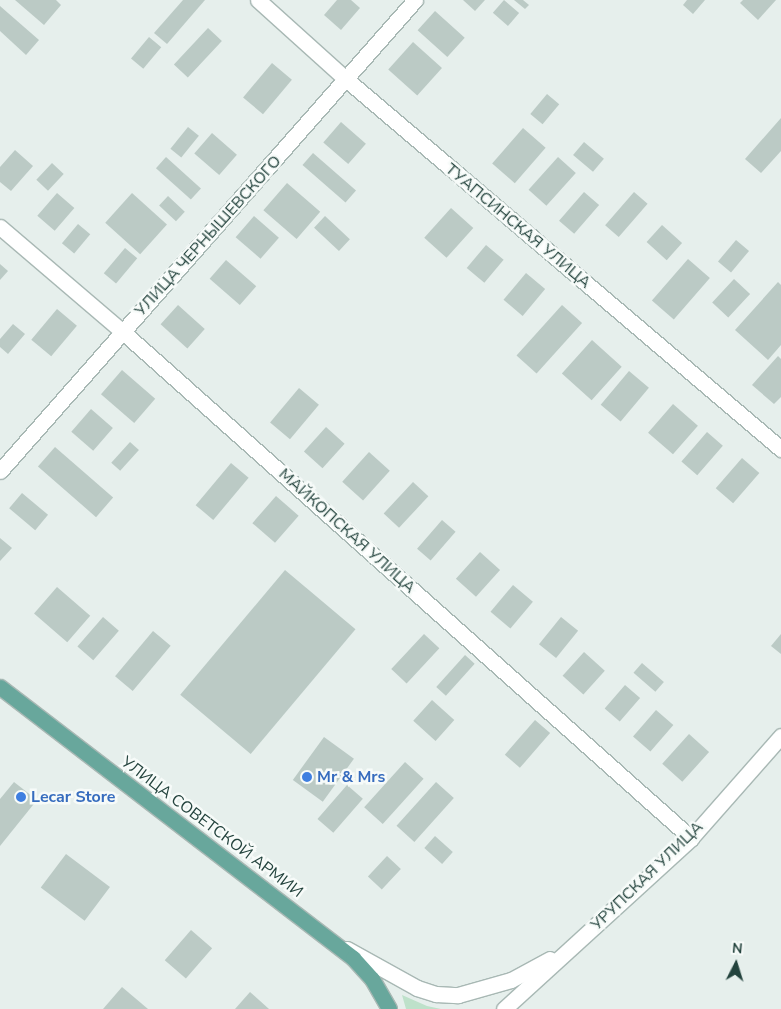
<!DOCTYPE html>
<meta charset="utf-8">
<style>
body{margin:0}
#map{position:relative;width:781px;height:1009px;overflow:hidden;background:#e6efec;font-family:"Nunito Sans",sans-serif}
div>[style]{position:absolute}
.green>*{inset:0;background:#bee1ca}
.building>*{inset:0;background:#bbcac5;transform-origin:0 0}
.roads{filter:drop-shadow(1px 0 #a8b8b4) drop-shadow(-1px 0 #a8b8b4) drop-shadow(0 1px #a8b8b4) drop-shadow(0 -1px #a8b8b4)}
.minor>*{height:15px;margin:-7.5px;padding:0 7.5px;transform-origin:7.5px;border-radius:7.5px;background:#fff}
.major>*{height:15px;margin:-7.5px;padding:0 7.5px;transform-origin:7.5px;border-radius:7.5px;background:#68a79c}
.dots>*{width:14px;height:14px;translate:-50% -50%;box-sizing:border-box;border:2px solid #f7fbf9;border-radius:50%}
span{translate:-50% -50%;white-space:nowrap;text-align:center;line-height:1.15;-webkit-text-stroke:5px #f7fbf9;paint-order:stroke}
.street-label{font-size:16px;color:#23433d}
.shop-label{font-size:16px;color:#366cbe;font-weight:700}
.left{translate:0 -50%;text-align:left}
.north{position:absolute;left:711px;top:939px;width:50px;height:50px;-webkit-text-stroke:4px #f7fbf9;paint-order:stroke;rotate:5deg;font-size:14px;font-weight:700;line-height:20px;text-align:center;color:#23433d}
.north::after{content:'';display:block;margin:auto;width:18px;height:22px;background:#23433d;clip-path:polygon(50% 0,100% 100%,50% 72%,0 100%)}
</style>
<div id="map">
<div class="green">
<i style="clip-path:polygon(402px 995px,427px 1006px,441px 1009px,406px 1009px)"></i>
</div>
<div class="building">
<i style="clip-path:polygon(15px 0,56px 0,61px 5px,44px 25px)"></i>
<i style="clip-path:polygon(183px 0,205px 0,167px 44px,154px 33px)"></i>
<i style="clip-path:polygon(337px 0,351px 0,360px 8px,341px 30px,324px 15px)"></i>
<i style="clip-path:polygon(463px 0,485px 0,475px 11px)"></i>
<i style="left:504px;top:0;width:20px;height:17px;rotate:41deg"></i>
<i style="clip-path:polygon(514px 0,523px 0,529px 5px,525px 9px)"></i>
<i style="clip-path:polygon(687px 0,705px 0,693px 14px,683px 5px)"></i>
<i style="clip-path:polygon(743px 0,776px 0,758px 20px,740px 3px)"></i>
<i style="clip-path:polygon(0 6px,39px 40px,26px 55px,0 31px)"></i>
<i style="left:435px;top:11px;width:40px;height:26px;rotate:42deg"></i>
<i style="left:208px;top:28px;width:19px;height:50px;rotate:43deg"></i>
<i style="left:149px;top:37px;width:16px;height:28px;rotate:40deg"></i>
<i style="left:413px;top:42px;width:39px;height:37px;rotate:42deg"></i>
<i style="left:272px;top:63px;width:26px;height:45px;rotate:40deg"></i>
<i style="left:547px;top:94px;width:16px;height:26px;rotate:40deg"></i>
<i style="clip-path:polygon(781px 118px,781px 151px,761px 173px,745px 159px)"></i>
<i style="left:341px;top:122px;width:33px;height:27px;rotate:41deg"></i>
<i style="left:188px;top:127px;width:14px;height:28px;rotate:39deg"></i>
<i style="left:523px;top:128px;width:30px;height:47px;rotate:41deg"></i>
<i style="left:212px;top:133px;width:33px;height:27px;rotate:41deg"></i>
<i style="left:584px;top:142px;width:26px;height:17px;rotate:40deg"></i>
<i style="clip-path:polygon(15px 150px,33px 166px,11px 191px,0 182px,0 167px)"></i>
<i style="left:313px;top:153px;width:57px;height:16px;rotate:41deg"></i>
<i style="left:166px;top:157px;width:47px;height:15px;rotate:42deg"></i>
<i style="left:558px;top:157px;width:24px;height:44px;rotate:42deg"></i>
<i style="left:52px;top:163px;width:16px;height:23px;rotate:43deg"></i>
<i style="left:287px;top:183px;width:44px;height:36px;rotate:41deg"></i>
<i style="left:584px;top:192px;width:20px;height:38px;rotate:41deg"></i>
<i style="left:634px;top:192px;width:18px;height:44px;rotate:41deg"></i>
<i style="left:57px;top:193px;width:23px;height:30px;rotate:41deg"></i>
<i style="left:132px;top:193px;width:47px;height:40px;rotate:42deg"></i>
<i style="left:168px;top:196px;width:23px;height:13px;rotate:43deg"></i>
<i style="left:451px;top:208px;width:30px;height:40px;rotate:42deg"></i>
<i style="left:254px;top:216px;width:33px;height:28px;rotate:41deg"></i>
<i style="left:325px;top:216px;width:34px;height:16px;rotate:43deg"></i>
<i style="left:78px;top:224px;width:16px;height:25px;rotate:40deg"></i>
<i style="left:662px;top:225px;width:27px;height:23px;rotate:42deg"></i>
<i style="left:736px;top:240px;width:17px;height:28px;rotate:40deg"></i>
<i style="left:486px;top:245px;width:23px;height:30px;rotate:40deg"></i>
<i style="left:125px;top:248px;width:16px;height:33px;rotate:40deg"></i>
<i style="left:688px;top:259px;width:29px;height:55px;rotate:41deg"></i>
<i style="left:226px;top:260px;width:40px;height:25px;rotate:41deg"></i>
<i style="clip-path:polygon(0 264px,8px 271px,0 280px)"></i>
<i style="left:526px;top:273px;width:25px;height:35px;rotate:40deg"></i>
<i style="left:734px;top:279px;width:22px;height:32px;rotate:43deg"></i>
<i style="clip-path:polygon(778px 282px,781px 285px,781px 345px,768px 360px,735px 330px)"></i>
<i style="left:178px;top:305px;width:36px;height:26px;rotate:42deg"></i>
<i style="left:562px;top:305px;width:27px;height:68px;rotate:42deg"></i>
<i style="left:57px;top:309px;width:26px;height:40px;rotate:40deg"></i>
<i style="clip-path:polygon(13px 324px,25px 334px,8px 354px,0 347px,0 339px)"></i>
<i style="left:592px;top:340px;width:40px;height:45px;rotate:42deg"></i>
<i style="clip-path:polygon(778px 356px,781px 359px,781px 397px,774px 404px,752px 385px)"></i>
<i style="left:122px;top:370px;width:44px;height:32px;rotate:41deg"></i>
<i style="left:629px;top:371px;width:26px;height:44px;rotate:40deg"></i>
<i style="left:299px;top:388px;width:26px;height:45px;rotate:40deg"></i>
<i style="left:673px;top:404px;width:33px;height:38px;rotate:41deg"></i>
<i style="left:91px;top:409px;width:29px;height:30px;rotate:41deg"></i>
<i style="left:326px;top:427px;width:25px;height:33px;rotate:42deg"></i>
<i style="left:707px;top:432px;width:21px;height:39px;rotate:41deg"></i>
<i style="left:130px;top:442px;width:12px;height:28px;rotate:42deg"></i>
<i style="left:55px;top:447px;width:77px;height:26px;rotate:41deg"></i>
<i style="left:369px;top:452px;width:28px;height:40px;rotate:42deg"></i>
<i style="left:742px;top:458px;width:23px;height:40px;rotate:41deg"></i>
<i style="left:231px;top:463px;width:23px;height:55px;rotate:40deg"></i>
<i style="left:413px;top:482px;width:21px;height:43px;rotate:43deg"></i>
<i style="left:22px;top:493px;width:34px;height:20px;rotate:40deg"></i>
<i style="left:276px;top:496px;width:30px;height:36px;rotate:41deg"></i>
<i style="left:442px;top:520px;width:18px;height:38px;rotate:41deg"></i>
<i style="clip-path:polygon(0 538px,12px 548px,0 561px)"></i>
<i style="left:480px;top:552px;width:27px;height:36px;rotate:42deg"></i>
<i style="left:285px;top:570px;width:92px;height:163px;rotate:40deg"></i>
<i style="left:513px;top:585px;width:26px;height:35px;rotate:40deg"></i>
<i style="left:57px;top:587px;width:44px;height:35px;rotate:41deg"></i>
<i style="left:103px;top:617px;width:21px;height:39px;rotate:41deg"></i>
<i style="left:561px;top:617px;width:22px;height:35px;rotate:39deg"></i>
<i style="left:153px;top:631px;width:23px;height:59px;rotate:40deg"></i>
<i style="left:424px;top:634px;width:21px;height:48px;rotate:43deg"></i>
<i style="clip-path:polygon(781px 634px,781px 654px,771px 646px)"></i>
<i style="left:584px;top:652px;width:28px;height:32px;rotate:42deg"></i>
<i style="left:465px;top:655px;width:13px;height:43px;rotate:42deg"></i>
<i style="left:642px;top:663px;width:29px;height:13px;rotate:41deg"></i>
<i style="left:625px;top:685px;width:20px;height:31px;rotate:41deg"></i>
<i style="left:432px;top:700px;width:30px;height:28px;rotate:42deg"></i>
<i style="left:656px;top:710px;width:23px;height:35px;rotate:41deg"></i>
<i style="left:535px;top:720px;width:20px;height:46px;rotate:41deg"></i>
<i style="left:689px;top:734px;width:27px;height:40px;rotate:42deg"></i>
<i style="left:324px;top:737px;width:37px;height:53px;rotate:36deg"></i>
<i style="left:405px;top:762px;width:25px;height:61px;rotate:42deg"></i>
<i style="clip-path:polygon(14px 782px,37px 800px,0 846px,0 799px)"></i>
<i style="left:436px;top:782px;width:24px;height:59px;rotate:42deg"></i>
<i style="left:347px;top:785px;width:21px;height:45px;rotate:41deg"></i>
<i style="left:435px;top:836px;width:24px;height:16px;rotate:42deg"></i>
<i style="left:66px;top:854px;width:55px;height:42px;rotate:37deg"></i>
<i style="left:387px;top:856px;width:19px;height:28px;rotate:43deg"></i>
<i style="left:191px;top:930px;width:28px;height:40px;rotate:41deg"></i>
<i style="clip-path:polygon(122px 987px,148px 1009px,103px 1009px)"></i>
<i style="clip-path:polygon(250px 992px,269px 1009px,235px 1009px)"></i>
</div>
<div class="roads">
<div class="minor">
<i style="left:258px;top:0;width:120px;rotate:42deg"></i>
<i style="left:347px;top:80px;width:570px;rotate:40.37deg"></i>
<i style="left:0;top:227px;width:162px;rotate:40.5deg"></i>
<i style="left:123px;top:332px;width:761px;rotate:41.7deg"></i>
<i style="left:0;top:471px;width:628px;rotate:-48.62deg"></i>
<i style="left:347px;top:949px;width:80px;rotate:29.1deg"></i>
<i style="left:417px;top:988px;width:20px;rotate:18deg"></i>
<i style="left:436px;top:994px;width:22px;rotate:3deg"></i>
<i style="left:458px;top:995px;width:55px;rotate:-15.8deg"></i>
<i style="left:511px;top:980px;width:44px;rotate:-28.3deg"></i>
<i style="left:504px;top:1009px;width:253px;rotate:-42.4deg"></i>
<i style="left:691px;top:838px;width:136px;rotate:-48.6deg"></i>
</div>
<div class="major">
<i style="left:0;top:687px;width:445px;rotate:37.5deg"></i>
<i style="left:353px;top:958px;width:28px;rotate:48deg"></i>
<i style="left:372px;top:979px;width:34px;rotate:60deg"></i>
</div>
</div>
<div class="dots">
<i style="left:307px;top:777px;background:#3f7fe0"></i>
<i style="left:21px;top:797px;background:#3f7fe0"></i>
</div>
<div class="street-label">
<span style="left:518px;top:226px;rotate:40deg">ТУАПСИНСКАЯ УЛИЦА</span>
<span style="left:208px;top:236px;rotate:-48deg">УЛИЦА ЧЕРНЫШЕВСКОГО</span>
<span style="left:347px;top:531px;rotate:42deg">МАЙКОПСКАЯ УЛИЦА</span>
<span style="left:212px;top:827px;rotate:37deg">УЛИЦА СОВЕТСКОЙ АРМИИ</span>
<span style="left:647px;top:876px;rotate:-44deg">УРУПСКАЯ УЛИЦА</span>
</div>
<div class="shop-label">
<span class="left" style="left:317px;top:777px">Mr &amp; Mrs</span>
<span class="left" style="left:31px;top:797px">Lecar Store</span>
</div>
<div class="north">N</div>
</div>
